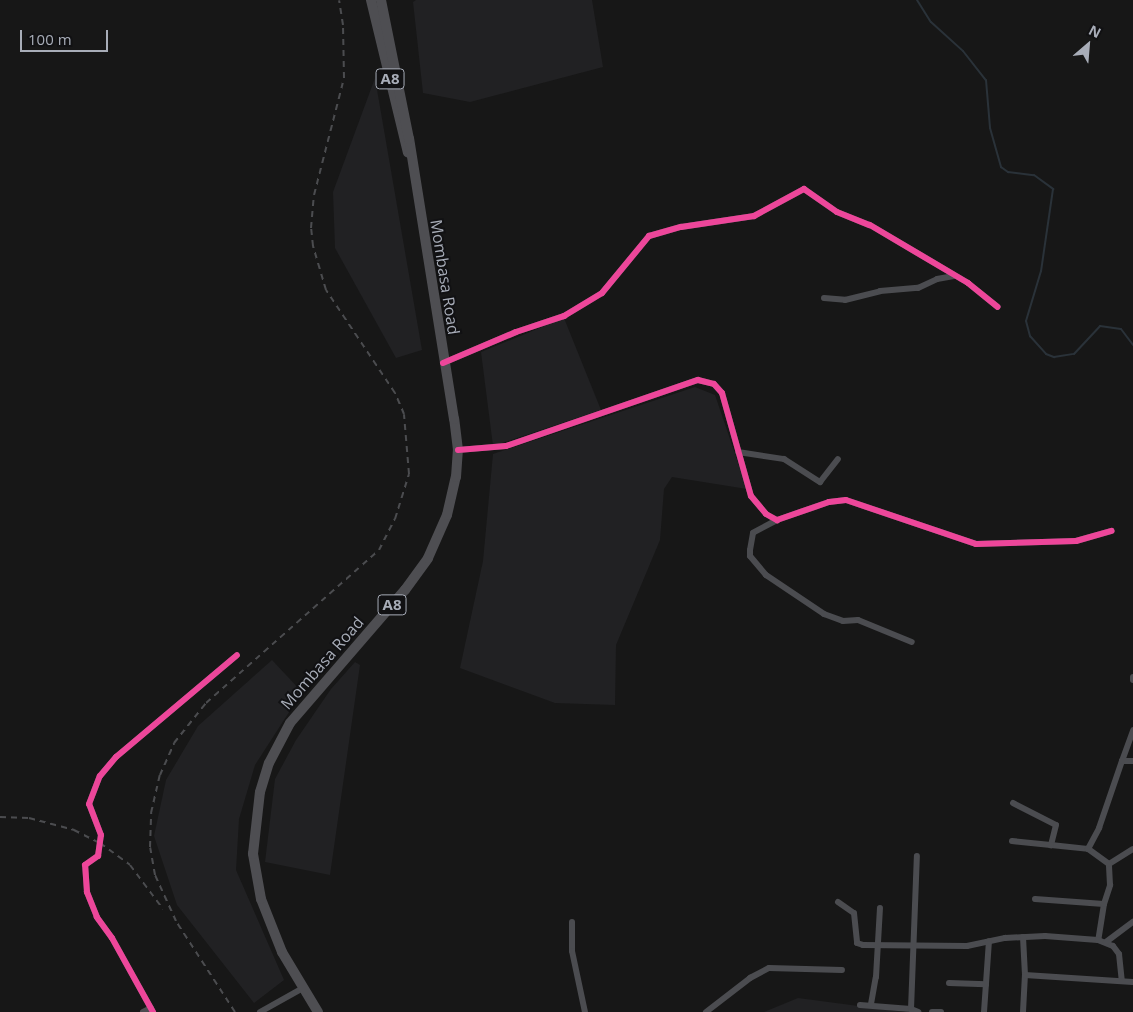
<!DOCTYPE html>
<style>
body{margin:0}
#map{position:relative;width:1133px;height:1012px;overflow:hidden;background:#171717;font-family:"Open Sans",sans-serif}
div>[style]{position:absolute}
.built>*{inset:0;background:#212123}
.stream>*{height:2px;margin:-1px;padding:0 1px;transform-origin:1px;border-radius:1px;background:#2a3239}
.minor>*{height:6px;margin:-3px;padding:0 3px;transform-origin:3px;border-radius:3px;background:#4b4c50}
.trunk>*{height:10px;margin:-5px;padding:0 5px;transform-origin:5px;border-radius:5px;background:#4e4e52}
.rail>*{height:2px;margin-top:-1px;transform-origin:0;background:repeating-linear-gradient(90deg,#4b4c4f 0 6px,transparent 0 11px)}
.cycleway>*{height:6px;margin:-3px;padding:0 3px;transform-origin:3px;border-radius:3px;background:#ed469a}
span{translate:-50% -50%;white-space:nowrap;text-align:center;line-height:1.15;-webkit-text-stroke:4px #111113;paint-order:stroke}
.shield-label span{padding:1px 4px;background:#111113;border:1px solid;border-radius:4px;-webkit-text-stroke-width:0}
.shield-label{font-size:15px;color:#a8adb8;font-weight:700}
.street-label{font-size:16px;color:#a8adb8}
.north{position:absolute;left:1063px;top:20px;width:50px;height:50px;-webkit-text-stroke:4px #111113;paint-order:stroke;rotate:27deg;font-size:14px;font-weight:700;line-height:20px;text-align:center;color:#a8adb8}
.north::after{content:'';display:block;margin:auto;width:18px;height:22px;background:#a8adb8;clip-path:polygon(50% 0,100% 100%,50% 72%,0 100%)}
.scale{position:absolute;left:20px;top:30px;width:88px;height:22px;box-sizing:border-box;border:2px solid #a8adb8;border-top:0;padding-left:6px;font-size:15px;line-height:18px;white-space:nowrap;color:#a8adb8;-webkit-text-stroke:4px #111113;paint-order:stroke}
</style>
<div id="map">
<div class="built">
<i style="clip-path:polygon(416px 0,592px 0,603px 67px,470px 102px,423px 93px,413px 2px)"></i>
<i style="clip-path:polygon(375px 78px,422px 350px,396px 358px,335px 248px,333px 192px)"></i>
<i style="clip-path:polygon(564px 318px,601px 410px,493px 446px,481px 352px)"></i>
<i style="clip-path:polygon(695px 387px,715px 395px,747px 489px,672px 477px,664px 489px,660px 540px,616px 645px,615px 705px,555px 703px,460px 668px,483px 561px,493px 454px)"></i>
<i style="clip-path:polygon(272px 660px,302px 692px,255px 765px,239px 819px,236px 870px,284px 980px,254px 1003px,177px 905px,154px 836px,166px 780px,198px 726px)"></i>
<i style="clip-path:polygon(355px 662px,360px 665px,330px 875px,265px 862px,275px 779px,296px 740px,331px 689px)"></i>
<i style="clip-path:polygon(798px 998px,904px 1012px,764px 1012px)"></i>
</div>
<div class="stream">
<i style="left:917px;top:0;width:26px;rotate:58deg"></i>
<i style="left:931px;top:22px;width:43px;rotate:42.2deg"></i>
<i style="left:963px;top:51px;width:37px;rotate:52deg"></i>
<i style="left:986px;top:80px;width:48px;rotate:85.2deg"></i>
<i style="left:990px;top:128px;width:41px;rotate:74.2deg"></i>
<i style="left:1001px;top:167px;width:9px;rotate:36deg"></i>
<i style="left:1008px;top:172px;width:26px;rotate:7deg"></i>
<i style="left:1034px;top:175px;width:24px;rotate:36deg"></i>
<i style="left:1053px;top:189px;width:83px;rotate:98.3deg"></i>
<i style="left:1041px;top:271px;width:52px;rotate:106.7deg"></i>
<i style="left:1026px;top:321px;width:16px;rotate:75deg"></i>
<i style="left:1030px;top:336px;width:24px;rotate:48deg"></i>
<i style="left:1046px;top:354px;width:9px;rotate:21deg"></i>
<i style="left:1054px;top:357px;width:20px;rotate:-9deg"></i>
<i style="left:1074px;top:354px;width:38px;rotate:-47deg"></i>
<i style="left:1100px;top:326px;width:21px;rotate:8deg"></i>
<i style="left:1121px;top:329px;width:20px;rotate:53deg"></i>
</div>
<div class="minor">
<i style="left:824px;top:298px;width:21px;rotate:5deg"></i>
<i style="left:845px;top:300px;width:36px;rotate:-14deg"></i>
<i style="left:880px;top:291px;width:38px;rotate:-5deg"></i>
<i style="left:918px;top:288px;width:21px;rotate:-25deg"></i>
<i style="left:937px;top:279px;width:17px;rotate:-10deg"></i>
<i style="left:443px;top:363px;width:79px;rotate:-23deg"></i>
<i style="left:516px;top:332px;width:51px;rotate:-18.4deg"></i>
<i style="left:564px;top:316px;width:44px;rotate:-31.2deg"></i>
<i style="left:602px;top:293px;width:74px;rotate:-50.5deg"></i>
<i style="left:649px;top:236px;width:33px;rotate:-16deg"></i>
<i style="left:681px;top:227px;width:74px;rotate:-8.6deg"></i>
<i style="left:754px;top:216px;width:57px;rotate:-28.4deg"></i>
<i style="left:804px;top:189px;width:40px;rotate:34.9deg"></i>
<i style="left:837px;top:212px;width:35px;rotate:22deg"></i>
<i style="left:870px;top:225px;width:114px;rotate:30.6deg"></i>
<i style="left:968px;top:283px;width:38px;rotate:39deg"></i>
<i style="left:458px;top:450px;width:48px;rotate:-4.8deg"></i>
<i style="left:506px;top:446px;width:203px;rotate:-19deg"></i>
<i style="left:698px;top:380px;width:16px;rotate:14deg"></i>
<i style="left:714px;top:384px;width:12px;rotate:48deg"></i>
<i style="left:722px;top:393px;width:107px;rotate:74.3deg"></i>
<i style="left:751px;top:496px;width:23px;rotate:50deg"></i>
<i style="left:766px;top:514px;width:13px;rotate:29deg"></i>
<i style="left:777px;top:520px;width:55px;rotate:-19.1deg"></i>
<i style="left:829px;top:502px;width:17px;rotate:-7deg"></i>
<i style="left:846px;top:500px;width:137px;rotate:18.7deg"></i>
<i style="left:976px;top:544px;width:100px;rotate:-1.7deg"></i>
<i style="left:1076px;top:541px;width:37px;rotate:-16deg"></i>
<i style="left:738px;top:452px;width:47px;rotate:8.7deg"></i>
<i style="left:784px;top:459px;width:43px;rotate:32.6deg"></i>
<i style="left:820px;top:482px;width:29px;rotate:-52deg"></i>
<i style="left:777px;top:520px;width:27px;rotate:152deg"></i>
<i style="left:753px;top:533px;width:17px;rotate:100deg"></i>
<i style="left:750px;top:550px;width:6px;rotate:90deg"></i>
<i style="left:750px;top:556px;width:25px;rotate:50deg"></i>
<i style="left:766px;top:575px;width:70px;rotate:33.9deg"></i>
<i style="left:824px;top:614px;width:20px;rotate:20deg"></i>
<i style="left:843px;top:621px;width:15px;rotate:-4deg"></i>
<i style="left:858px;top:620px;width:58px;rotate:22.2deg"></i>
<i style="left:1133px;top:677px;width:3px;rotate:90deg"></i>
<i style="left:1122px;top:761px;width:33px;rotate:-70deg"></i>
<i style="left:1013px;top:803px;width:48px;rotate:27.1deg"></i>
<i style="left:1056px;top:825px;width:21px;rotate:104deg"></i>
<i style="left:1051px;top:845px;width:37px;rotate:6deg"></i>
<i style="left:1012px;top:841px;width:39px;rotate:6deg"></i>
<i style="left:1109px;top:864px;width:28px;rotate:-32deg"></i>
<i style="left:1035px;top:899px;width:69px;rotate:4.1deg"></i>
<i style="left:1104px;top:904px;width:36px;rotate:99deg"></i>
<i style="left:838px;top:902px;width:19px;rotate:35deg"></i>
<i style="left:854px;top:913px;width:30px;rotate:84deg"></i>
<i style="left:857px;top:943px;width:6px;rotate:18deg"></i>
<i style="left:863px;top:945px;width:104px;rotate:0.6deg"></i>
<i style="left:967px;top:946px;width:39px;rotate:-12deg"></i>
<i style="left:1005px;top:938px;width:40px;rotate:-2.9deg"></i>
<i style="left:1045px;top:936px;width:53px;rotate:4.3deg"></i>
<i style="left:1098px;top:940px;width:16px;rotate:22deg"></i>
<i style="left:1113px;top:946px;width:10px;rotate:53deg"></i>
<i style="left:1119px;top:954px;width:27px;rotate:84deg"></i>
<i style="left:1104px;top:904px;width:20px;rotate:-72deg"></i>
<i style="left:1110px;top:885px;width:21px;rotate:-93deg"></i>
<i style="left:1109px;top:864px;width:26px;rotate:-144deg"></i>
<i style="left:1088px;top:849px;width:24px;rotate:-62deg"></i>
<i style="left:1099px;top:828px;width:71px;rotate:-71.1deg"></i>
<i style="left:1122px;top:761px;width:11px"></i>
<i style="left:572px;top:922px;width:29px;rotate:90deg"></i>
<i style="left:572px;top:951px;width:62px;rotate:78deg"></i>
<i style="left:1023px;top:937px;width:38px;rotate:87deg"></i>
<i style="left:1106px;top:942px;width:34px;rotate:-37deg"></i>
<i style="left:949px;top:983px;width:37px;rotate:2deg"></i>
<i style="left:871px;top:1004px;width:27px;rotate:-80deg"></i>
<i style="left:876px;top:977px;width:69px;rotate:-86.7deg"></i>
<i style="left:860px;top:1005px;width:51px;rotate:4.5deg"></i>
<i style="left:911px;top:1009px;width:8px;rotate:23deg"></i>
<i style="left:911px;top:1009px;width:153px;rotate:-87.8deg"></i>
<i style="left:143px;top:1012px;width:9px;rotate:-27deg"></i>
<i style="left:153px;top:1012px;width:85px;rotate:-119deg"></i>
<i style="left:112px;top:938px;width:26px;rotate:-126deg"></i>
<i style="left:97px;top:917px;width:27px;rotate:-112deg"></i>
<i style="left:87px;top:892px;width:27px;rotate:-94deg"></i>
<i style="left:85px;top:865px;width:16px;rotate:-35deg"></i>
<i style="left:98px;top:856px;width:21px;rotate:-82deg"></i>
<i style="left:101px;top:835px;width:33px;rotate:-111deg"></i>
<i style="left:89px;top:804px;width:30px;rotate:-69deg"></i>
<i style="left:100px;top:776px;width:25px;rotate:-50deg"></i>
<i style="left:116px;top:757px;width:158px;rotate:-40.1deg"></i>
<i style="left:260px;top:1012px;width:49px;rotate:-29.2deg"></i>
<i style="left:706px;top:1012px;width:56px;rotate:-37.7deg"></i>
<i style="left:750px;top:978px;width:21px;rotate:-28deg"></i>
<i style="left:769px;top:968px;width:73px;rotate:1.6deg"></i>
<i style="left:932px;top:1012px;width:9px"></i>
<i style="left:984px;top:1012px;width:71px;rotate:-86deg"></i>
<i style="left:1023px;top:1012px;width:37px;rotate:-87deg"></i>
<i style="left:1025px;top:975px;width:108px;rotate:3.7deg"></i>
</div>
<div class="trunk">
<i style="left:371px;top:0;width:157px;rotate:76.4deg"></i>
<i style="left:318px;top:1012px;width:70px;rotate:-121deg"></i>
<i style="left:282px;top:952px;width:57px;rotate:-111.6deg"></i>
<i style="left:261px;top:899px;width:46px;rotate:-100.1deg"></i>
<i style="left:253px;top:854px;width:62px;rotate:-83.6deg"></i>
<i style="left:260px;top:792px;width:30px;rotate:-73deg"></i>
<i style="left:269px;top:763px;width:45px;rotate:-62.3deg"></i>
<i style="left:290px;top:723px;width:176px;rotate:-49.2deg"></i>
<i style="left:405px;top:590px;width:39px;rotate:-54deg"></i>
<i style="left:428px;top:558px;width:47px;rotate:-66.2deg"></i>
<i style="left:447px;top:515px;width:39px;rotate:-77deg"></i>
<i style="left:456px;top:477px;width:27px;rotate:-86deg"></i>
<i style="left:458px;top:450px;width:31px;rotate:-97deg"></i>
<i style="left:454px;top:419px;width:284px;rotate:-99.1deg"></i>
<i style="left:409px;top:139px;width:142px;rotate:-101.4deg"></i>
</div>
<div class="rail">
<i style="left:0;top:817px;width:29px;rotate:2deg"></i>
<i style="left:29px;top:818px;width:47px;rotate:14.9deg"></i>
<i style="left:74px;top:830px;width:29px;rotate:27deg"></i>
<i style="left:100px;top:843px;width:37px;rotate:36deg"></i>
<i style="left:130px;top:865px;width:55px;rotate:53.1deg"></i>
<i style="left:235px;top:1012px;width:108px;rotate:-123deg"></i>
<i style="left:176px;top:921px;width:51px;rotate:-114.5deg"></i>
<i style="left:155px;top:875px;width:28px;rotate:-100deg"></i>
<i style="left:150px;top:847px;width:34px;rotate:-88deg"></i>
<i style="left:151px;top:813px;width:39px;rotate:-77deg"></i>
<i style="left:160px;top:775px;width:35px;rotate:-66deg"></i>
<i style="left:174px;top:743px;width:51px;rotate:-51.3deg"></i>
<i style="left:206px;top:703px;width:231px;rotate:-41.5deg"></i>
<i style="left:379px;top:550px;width:35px;rotate:-63deg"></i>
<i style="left:395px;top:519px;width:47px;rotate:-72.7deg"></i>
<i style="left:409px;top:474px;width:60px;rotate:-94.8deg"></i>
<i style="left:404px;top:414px;width:23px;rotate:-113deg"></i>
<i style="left:395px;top:393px;width:124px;rotate:-123.8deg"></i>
<i style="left:326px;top:290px;width:46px;rotate:-106.5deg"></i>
<i style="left:313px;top:246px;width:18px;rotate:-96deg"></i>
<i style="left:311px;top:228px;width:33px;rotate:-85deg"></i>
<i style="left:314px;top:195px;width:121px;rotate:-75.6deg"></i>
<i style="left:344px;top:78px;width:53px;rotate:-91.1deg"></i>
<i style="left:343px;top:25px;width:25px;rotate:-99deg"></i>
</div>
<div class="cycleway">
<i style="left:443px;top:363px;width:79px;rotate:-23deg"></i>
<i style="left:516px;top:332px;width:51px;rotate:-18.4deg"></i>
<i style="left:564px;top:316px;width:44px;rotate:-31.2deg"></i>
<i style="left:602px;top:293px;width:74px;rotate:-50.5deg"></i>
<i style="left:649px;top:236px;width:33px;rotate:-16deg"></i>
<i style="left:681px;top:227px;width:74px;rotate:-8.6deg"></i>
<i style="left:754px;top:216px;width:57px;rotate:-28.4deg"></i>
<i style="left:804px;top:189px;width:40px;rotate:34.9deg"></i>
<i style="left:837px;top:212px;width:35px;rotate:22deg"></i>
<i style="left:870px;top:225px;width:114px;rotate:30.6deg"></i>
<i style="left:968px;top:283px;width:38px;rotate:39deg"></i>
<i style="left:458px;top:450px;width:48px;rotate:-4.8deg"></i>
<i style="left:506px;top:446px;width:203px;rotate:-19deg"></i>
<i style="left:698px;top:380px;width:16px;rotate:14deg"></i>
<i style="left:714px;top:384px;width:12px;rotate:48deg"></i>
<i style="left:722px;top:393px;width:107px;rotate:74.3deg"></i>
<i style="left:751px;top:496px;width:23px;rotate:50deg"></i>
<i style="left:766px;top:514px;width:13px;rotate:29deg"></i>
<i style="left:777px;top:520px;width:55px;rotate:-19.1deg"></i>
<i style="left:829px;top:502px;width:17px;rotate:-7deg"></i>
<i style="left:846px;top:500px;width:137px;rotate:18.7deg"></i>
<i style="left:976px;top:544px;width:100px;rotate:-1.7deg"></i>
<i style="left:1076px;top:541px;width:37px;rotate:-16deg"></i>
<i style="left:153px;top:1012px;width:85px;rotate:-119deg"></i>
<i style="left:112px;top:938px;width:26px;rotate:-126deg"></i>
<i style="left:97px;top:917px;width:27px;rotate:-112deg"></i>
<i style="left:87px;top:892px;width:27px;rotate:-94deg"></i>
<i style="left:85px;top:865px;width:16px;rotate:-35deg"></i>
<i style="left:98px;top:856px;width:21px;rotate:-82deg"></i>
<i style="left:101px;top:835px;width:33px;rotate:-111deg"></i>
<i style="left:89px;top:804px;width:30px;rotate:-69deg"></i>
<i style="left:100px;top:776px;width:25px;rotate:-50deg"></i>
<i style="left:116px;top:757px;width:158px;rotate:-40.1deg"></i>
</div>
<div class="shield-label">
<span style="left:390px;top:79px">A8</span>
<span style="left:392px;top:605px">A8</span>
</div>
<div class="street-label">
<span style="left:445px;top:277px;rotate:81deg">Mombasa Road</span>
<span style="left:322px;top:663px;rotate:-49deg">Mombasa Road</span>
</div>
<div class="north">N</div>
<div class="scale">100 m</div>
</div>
